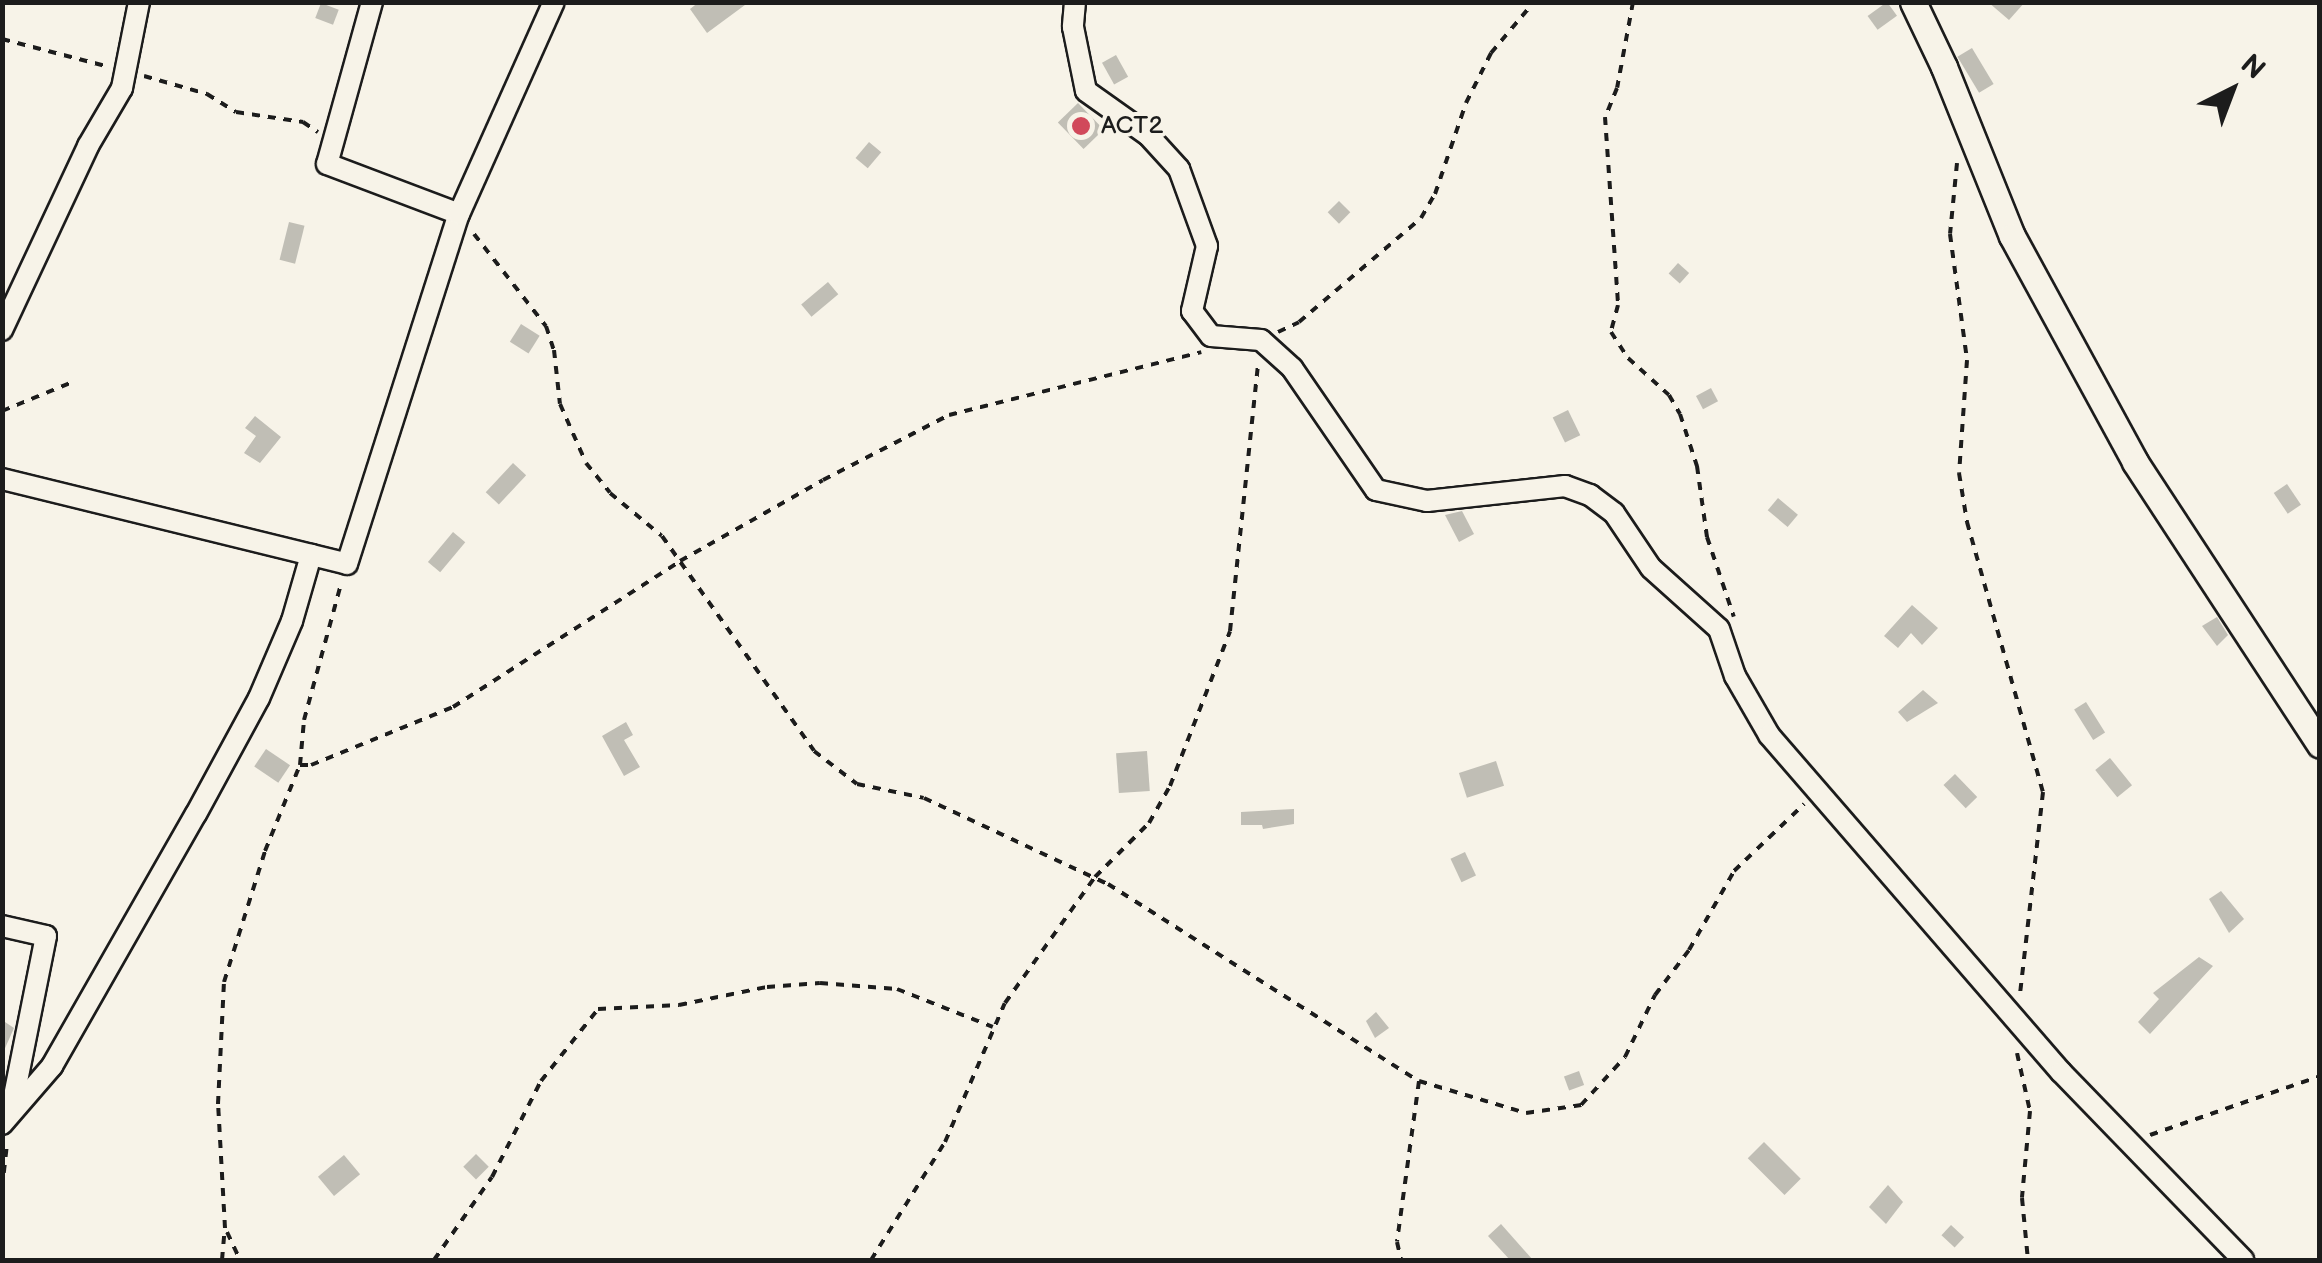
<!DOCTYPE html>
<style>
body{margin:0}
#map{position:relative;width:2322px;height:1263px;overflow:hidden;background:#f7f3e8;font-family:"Balsamiq Sans",sans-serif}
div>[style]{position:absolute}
.building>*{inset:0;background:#c0beb5;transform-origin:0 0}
.path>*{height:4px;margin-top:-2px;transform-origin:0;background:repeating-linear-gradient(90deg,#1c1c1c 0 8px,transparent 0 16px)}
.roads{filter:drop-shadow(2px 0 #1c1c1c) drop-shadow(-2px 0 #1c1c1c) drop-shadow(0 2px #1c1c1c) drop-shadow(0 -2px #1c1c1c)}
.minor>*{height:20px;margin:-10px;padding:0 10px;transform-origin:10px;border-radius:10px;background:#f7f3e8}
.major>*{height:25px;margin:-12.5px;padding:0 12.5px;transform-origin:12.5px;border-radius:12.5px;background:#f7f3e8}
.dots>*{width:28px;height:28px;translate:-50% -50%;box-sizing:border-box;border:5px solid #f7f3e8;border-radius:50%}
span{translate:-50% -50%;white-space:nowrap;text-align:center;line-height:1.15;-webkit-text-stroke:8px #f7f3e8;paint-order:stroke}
.poi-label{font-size:25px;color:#1c1c1c}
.left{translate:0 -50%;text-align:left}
.frame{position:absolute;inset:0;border:5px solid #1c1c1c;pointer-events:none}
.north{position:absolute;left:2182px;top:40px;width:100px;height:100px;-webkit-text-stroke:8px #f7f3e8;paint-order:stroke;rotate:42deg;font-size:28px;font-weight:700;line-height:40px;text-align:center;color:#1c1c1c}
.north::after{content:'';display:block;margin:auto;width:35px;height:45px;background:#1c1c1c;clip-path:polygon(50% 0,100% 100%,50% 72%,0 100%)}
</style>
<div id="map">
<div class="building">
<i style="clip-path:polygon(699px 2px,749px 2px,707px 33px,690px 9px)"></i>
<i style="left:1887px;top:2px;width:17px;height:24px;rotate:54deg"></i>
<i style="clip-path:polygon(1988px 2px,2025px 2px,2009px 20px)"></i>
<i style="left:321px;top:3px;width:19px;height:16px;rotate:21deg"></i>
<i style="left:1972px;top:48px;width:42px;height:17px;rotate:59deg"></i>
<i style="left:1116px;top:55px;width:25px;height:16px;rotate:61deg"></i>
<i style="left:1078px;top:103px;width:37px;height:28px;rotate:46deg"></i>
<i style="left:869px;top:142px;width:16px;height:21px;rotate:40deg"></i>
<i style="left:1339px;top:201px;width:16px;height:16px;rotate:45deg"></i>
<i style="left:289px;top:222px;width:16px;height:39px;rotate:14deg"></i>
<i style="left:1678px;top:263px;width:15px;height:14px;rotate:42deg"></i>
<i style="left:828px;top:282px;width:16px;height:35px;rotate:50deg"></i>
<i style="left:521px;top:324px;width:22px;height:21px;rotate:32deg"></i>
<i style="left:1711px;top:388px;width:15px;height:17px;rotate:62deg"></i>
<i style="left:1568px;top:410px;width:28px;height:17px;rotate:64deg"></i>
<i style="clip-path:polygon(255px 416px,281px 437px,260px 463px,244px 453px,256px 436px,245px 428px)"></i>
<i style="left:513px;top:463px;width:18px;height:40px;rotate:43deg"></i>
<i style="left:2287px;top:484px;width:25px;height:16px;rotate:56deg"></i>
<i style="left:1778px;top:498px;width:26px;height:16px;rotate:40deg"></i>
<i style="clip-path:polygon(1462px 511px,1474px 534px,1459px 542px,1445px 515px)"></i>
<i style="left:453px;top:532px;width:16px;height:39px;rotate:40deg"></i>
<i style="clip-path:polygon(1912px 605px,1938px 628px,1922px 645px,1911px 633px,1898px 648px,1884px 636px)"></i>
<i style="clip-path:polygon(2217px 617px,2228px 635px,2217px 646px,2202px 626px)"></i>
<i style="clip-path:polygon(1923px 690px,1938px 703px,1907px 722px,1898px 712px)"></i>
<i style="left:2086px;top:702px;width:36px;height:14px;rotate:58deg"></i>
<i style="clip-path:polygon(626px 722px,633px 735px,624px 740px,640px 767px,624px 776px,602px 736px)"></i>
<i style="left:266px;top:749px;width:29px;height:21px;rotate:34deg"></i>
<i style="left:1147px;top:751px;width:40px;height:31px;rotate:86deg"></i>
<i style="left:2110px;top:758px;width:35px;height:19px;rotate:51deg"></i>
<i style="left:1496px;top:761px;width:26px;height:39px;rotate:72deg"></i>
<i style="left:1955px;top:774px;width:32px;height:16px;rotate:46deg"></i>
<i style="clip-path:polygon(1294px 809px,1294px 824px,1263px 829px,1262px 825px,1241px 825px,1241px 812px)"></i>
<i style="left:1465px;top:852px;width:26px;height:16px;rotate:65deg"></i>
<i style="clip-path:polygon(2221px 891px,2244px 919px,2229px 933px,2209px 899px)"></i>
<i style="clip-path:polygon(2199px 957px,2213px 966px,2150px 1034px,2138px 1022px,2159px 999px,2153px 993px)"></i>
<i style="clip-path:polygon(1376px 1012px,1389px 1028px,1375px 1038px,1366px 1021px)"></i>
<i style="clip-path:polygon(2px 1020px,14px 1028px,2px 1055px)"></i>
<i style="left:1579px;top:1071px;width:15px;height:16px;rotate:70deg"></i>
<i style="left:1764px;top:1142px;width:52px;height:23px;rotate:45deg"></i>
<i style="left:476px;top:1154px;width:18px;height:18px;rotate:45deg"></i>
<i style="left:344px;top:1155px;width:25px;height:34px;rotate:50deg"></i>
<i style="clip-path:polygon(1888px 1185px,1903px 1202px,1886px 1224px,1869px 1207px)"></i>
<i style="clip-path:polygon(1501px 1224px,1533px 1260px,1510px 1260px,1488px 1236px)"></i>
<i style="left:1951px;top:1225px;width:18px;height:14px;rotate:43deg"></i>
</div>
<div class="path">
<i style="left:1633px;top:2px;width:87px;rotate:100.5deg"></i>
<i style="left:1617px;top:88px;width:31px;rotate:112deg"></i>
<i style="left:1605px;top:117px;width:188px;rotate:86deg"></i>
<i style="left:1618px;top:305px;width:28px;rotate:105deg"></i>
<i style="left:1611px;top:332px;width:31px;rotate:57deg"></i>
<i style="left:1628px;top:358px;width:55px;rotate:42.1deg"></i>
<i style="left:1669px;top:395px;width:22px;rotate:60deg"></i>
<i style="left:1680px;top:414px;width:55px;rotate:71.9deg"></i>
<i style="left:1697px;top:466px;width:72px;rotate:82deg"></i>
<i style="left:1707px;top:537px;width:84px;rotate:71.4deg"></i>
<i style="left:2px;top:39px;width:107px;rotate:14.6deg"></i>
<i style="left:144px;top:76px;width:66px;rotate:15.9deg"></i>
<i style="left:207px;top:94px;width:34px;rotate:32deg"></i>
<i style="left:236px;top:112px;width:68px;rotate:8.5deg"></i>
<i style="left:303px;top:122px;width:18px;rotate:34deg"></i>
<i style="left:1957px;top:163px;width:71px;rotate:95.6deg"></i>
<i style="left:1950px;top:234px;width:127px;rotate:82.3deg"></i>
<i style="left:1967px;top:360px;width:113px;rotate:94deg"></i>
<i style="left:1959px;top:473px;width:50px;rotate:80.7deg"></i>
<i style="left:1967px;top:522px;width:280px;rotate:74.3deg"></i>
<i style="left:2043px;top:792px;width:203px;rotate:96.5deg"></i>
<i style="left:474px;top:234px;width:117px;rotate:52deg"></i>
<i style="left:546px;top:326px;width:25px;rotate:72deg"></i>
<i style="left:554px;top:350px;width:54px;rotate:83.7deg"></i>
<i style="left:560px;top:404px;width:64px;rotate:66.2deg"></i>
<i style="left:586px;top:463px;width:38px;rotate:51deg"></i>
<i style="left:610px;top:493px;width:67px;rotate:39.6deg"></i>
<i style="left:662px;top:536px;width:263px;rotate:54.7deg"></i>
<i style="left:814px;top:751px;width:54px;rotate:37.5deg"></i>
<i style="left:857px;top:784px;width:68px;rotate:11.8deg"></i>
<i style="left:924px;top:798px;width:203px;rotate:25.1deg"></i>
<i style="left:1108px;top:884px;width:368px;rotate:32.4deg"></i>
<i style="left:1419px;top:1081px;width:162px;rotate:97.8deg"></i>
<i style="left:1397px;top:1242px;width:18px;rotate:77deg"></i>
<i style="left:1278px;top:332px;width:23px;rotate:-25deg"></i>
<i style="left:1299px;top:322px;width:160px;rotate:-40.4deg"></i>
<i style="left:1421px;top:218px;width:28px;rotate:-60deg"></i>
<i style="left:1435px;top:194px;width:96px;rotate:-71.2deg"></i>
<i style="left:1466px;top:103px;width:56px;rotate:-63.4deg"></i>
<i style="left:1491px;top:53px;width:67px;rotate:-49.9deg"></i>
<i style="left:2px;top:411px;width:74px;rotate:-22.4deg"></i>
<i style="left:300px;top:765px;width:11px"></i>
<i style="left:311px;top:765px;width:153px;rotate:-22.2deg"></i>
<i style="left:453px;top:707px;width:270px;rotate:-32.7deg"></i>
<i style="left:680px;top:561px;width:164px;rotate:-29.5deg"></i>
<i style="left:823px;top:480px;width:142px;rotate:-27.3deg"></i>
<i style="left:949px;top:415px;width:260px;rotate:-14deg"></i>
<i style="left:2017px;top:1053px;width:59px;rotate:77.4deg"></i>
<i style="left:2030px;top:1111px;width:87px;rotate:95.3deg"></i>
<i style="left:2022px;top:1198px;width:62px;rotate:84.5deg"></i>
<i style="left:1419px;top:1081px;width:112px;rotate:16.7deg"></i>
<i style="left:1526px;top:1113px;width:56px;rotate:-8.3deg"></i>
<i style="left:1581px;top:1105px;width:65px;rotate:-47.5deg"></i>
<i style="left:1625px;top:1057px;width:69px;rotate:-64.2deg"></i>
<i style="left:1655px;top:995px;width:56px;rotate:-52.9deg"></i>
<i style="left:1689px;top:950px;width:91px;rotate:-60.3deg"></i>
<i style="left:1734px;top:871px;width:97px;rotate:-43.7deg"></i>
<i style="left:2150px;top:1135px;width:180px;rotate:-19.1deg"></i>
<i style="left:2px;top:1189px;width:45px;rotate:-83.7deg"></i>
<i style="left:227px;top:1232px;width:31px;rotate:65deg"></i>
<i style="left:222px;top:1260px;width:32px;rotate:-85deg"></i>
<i style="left:225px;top:1228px;width:124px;rotate:-93.2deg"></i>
<i style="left:218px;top:1104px;width:122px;rotate:-87.2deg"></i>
<i style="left:224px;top:982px;width:137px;rotate:-72.6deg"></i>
<i style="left:265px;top:851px;width:93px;rotate:-67.9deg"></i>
<i style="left:300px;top:765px;width:45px;rotate:-84.9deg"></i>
<i style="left:304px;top:720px;width:141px;rotate:-74.8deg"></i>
<i style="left:434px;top:1260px;width:101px;rotate:-55.1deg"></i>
<i style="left:492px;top:1177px;width:108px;rotate:-63deg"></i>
<i style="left:541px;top:1081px;width:92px;rotate:-51.6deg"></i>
<i style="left:598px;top:1009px;width:81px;rotate:-2.8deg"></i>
<i style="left:679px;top:1005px;width:90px;rotate:-11.6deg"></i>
<i style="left:767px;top:987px;width:53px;rotate:-4.3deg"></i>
<i style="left:820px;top:983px;width:77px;rotate:4.5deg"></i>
<i style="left:897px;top:989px;width:103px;rotate:21.6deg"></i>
<i style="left:871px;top:1260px;width:139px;rotate:-57.9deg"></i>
<i style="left:945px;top:1142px;width:151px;rotate:-66.7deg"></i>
<i style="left:1005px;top:1003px;width:155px;rotate:-54.5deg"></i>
<i style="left:1095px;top:877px;width:76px;rotate:-45deg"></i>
<i style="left:1149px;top:823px;width:43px;rotate:-60.4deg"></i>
<i style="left:1170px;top:786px;width:166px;rotate:-68.8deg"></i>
<i style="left:1230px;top:631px;width:269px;rotate:-84deg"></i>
</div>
<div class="roads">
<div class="minor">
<i style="left:372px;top:2px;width:168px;rotate:105.5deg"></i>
<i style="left:327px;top:164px;width:141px;rotate:20.7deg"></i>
<i style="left:1075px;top:2px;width:25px;rotate:95deg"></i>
<i style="left:1073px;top:27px;width:65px;rotate:78.5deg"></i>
<i style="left:1086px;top:91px;width:76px;rotate:35.4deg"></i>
<i style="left:1148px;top:135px;width:46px;rotate:47.6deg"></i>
<i style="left:1179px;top:169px;width:82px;rotate:70deg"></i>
<i style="left:1207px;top:246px;width:67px;rotate:103deg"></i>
<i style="left:1192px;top:311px;width:31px;rotate:53deg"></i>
<i style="left:1211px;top:336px;width:50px;rotate:4.6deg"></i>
<i style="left:1261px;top:340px;width:42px;rotate:42.1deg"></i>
<i style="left:1292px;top:368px;width:148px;rotate:55.5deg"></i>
<i style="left:1376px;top:490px;width:52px;rotate:12.2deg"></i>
<i style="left:1427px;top:501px;width:139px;rotate:-6.2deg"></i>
<i style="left:1565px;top:486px;width:27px;rotate:20deg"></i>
<i style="left:1590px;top:495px;width:30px;rotate:37deg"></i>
<i style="left:1614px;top:513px;width:66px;rotate:56.1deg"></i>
<i style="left:1651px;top:568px;width:91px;rotate:41.9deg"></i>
<i style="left:1719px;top:629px;width:50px;rotate:71.2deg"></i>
<i style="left:1735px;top:676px;width:68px;rotate:60deg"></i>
<i style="left:1769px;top:735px;width:446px;rotate:49.1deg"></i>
<i style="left:2061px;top:1072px;width:262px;rotate:45.9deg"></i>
<i style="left:2px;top:330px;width:203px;rotate:-64.9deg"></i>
<i style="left:88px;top:146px;width:67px;rotate:-59.6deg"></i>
<i style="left:122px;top:88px;width:88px;rotate:-78.8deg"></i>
<i style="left:2px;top:479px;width:355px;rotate:13.8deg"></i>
<i style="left:347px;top:564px;width:367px;rotate:-72.3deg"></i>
<i style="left:459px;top:214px;width:232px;rotate:-65.9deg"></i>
<i style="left:2px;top:926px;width:45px;rotate:12.8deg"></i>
<i style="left:46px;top:936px;width:178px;rotate:101.3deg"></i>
<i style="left:2px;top:1124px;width:77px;rotate:-49.2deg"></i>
<i style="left:52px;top:1066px;width:290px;rotate:-60.3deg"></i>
<i style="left:196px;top:814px;width:132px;rotate:-61.5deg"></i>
<i style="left:259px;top:698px;width:84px;rotate:-66.8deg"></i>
<i style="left:292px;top:621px;width:69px;rotate:-73.9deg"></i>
</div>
<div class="major">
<i style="left:1913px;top:2px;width:72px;rotate:64.5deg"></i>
<i style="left:1944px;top:67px;width:182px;rotate:68.1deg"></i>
<i style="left:2012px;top:236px;width:257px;rotate:61.4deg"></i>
<i style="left:2135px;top:462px;width:338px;rotate:56.8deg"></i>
</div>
</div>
<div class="dots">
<i style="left:1081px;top:126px;background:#d1495b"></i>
</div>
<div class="poi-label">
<span class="left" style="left:1101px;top:126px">ACT2</span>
</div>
<div class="frame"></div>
<div class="north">N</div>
</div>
